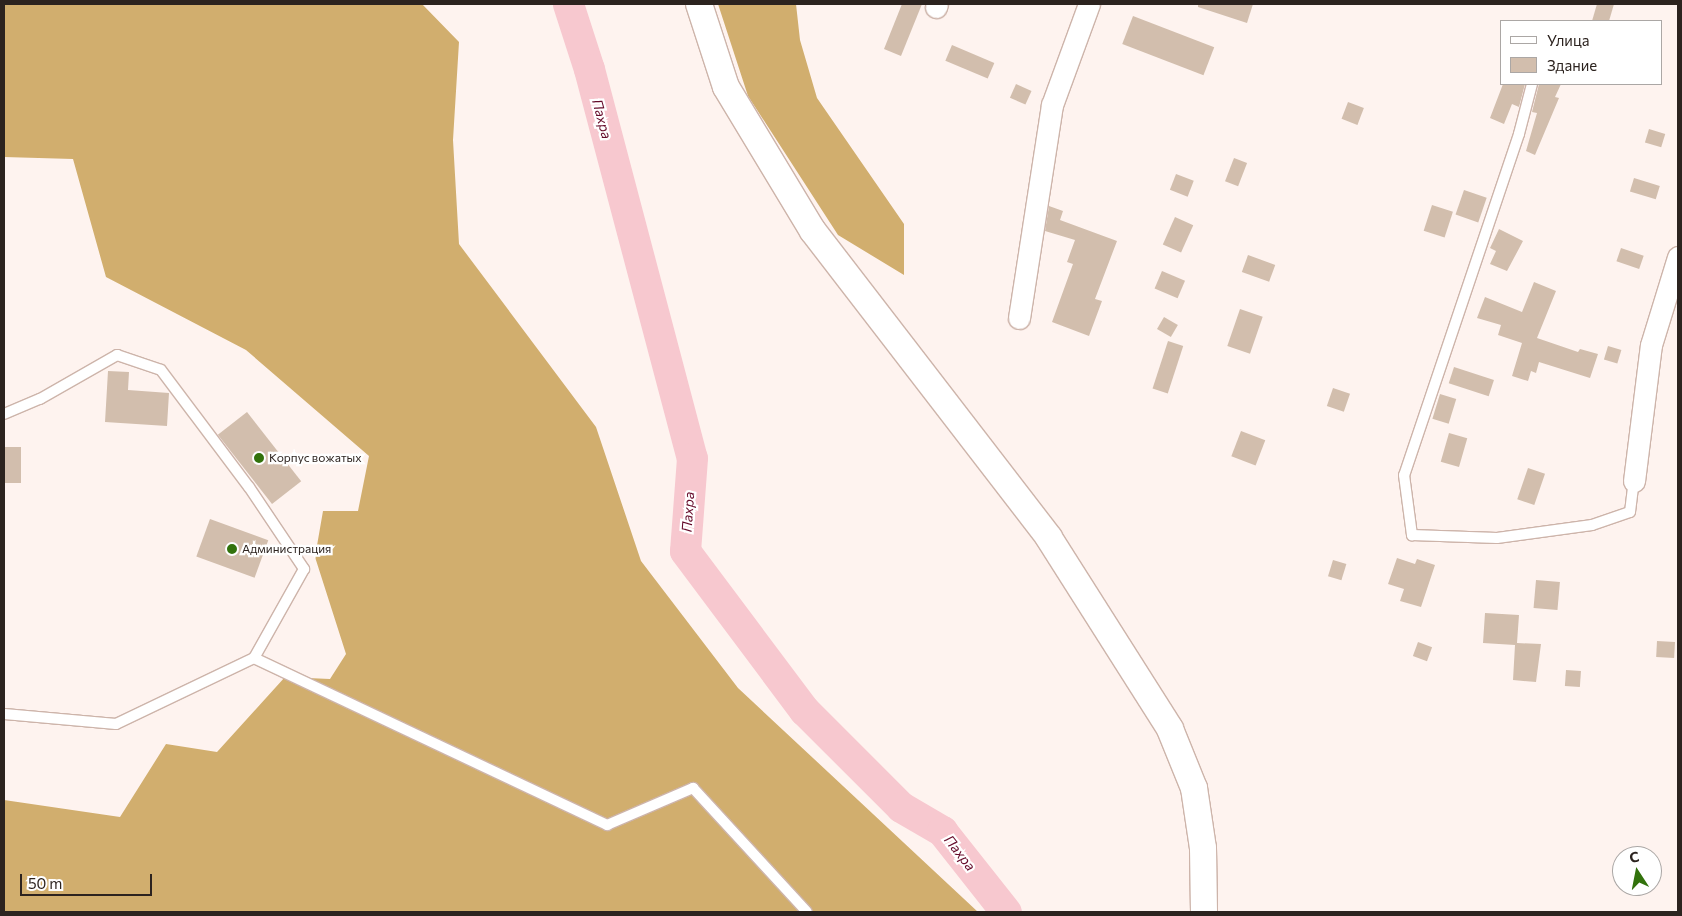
<!DOCTYPE html>
<meta charset="utf-8">
<style>
body{margin:0}
#map{position:relative;width:1682px;height:916px;overflow:hidden;background:#fef3ef;font-family:Commissioner,sans-serif}
div>[style]{position:absolute}
.forest>*{inset:0;background:#d1ae6e}
.river>*{height:31px;margin:-15.5px;padding:0 15.5px;transform-origin:15.5px;border-radius:15.5px;background:#f7c8cf}
.building>*{inset:0;background:#d2bead;transform-origin:0 0}
.roads{filter:drop-shadow(1px 0 #cdb4aa) drop-shadow(-1px 0 #cdb4aa) drop-shadow(0 1px #cdb4aa) drop-shadow(0 -1px #cdb4aa)}
.service>*{height:10px;margin:-5px;padding:0 5px;transform-origin:5px;border-radius:5px;background:#fff}
.minor>*{height:21px;margin:-10.5px;padding:0 10.5px;transform-origin:10.5px;border-radius:10.5px;background:#fff}
.tertiary>*{height:26px;margin:-13px;padding:0 13px;transform-origin:13px;border-radius:13px;background:#fff}
.dots>*{width:14px;height:14px;translate:-50% -50%;box-sizing:border-box;border:2px solid #fff;border-radius:50%}
span{translate:-50% -50%;white-space:nowrap;text-align:center;line-height:1.15;-webkit-text-stroke:4.5px #fff;paint-order:stroke}
.poi-label{font-size:12px;color:#2c231f}
.left{translate:0 -50%;text-align:left}
.water-label{font-size:14px;color:#650b2a;font-style:italic}
.frame{position:absolute;inset:0;border:5px solid #2c231f;pointer-events:none}
.legend{position:absolute;left:1500px;top:20px;width:162px;height:65px;box-sizing:border-box;background:#fff;border:1px solid #aba7a5;margin:0;padding:6px 9px;list-style:none;font-size:15px;color:#2c231f}
.legend li{display:flex;align-items:center;gap:10px;height:25px}
.legend b{width:25px;border:1px solid #aba7a5}
.north{position:absolute;left:1612px;top:846px;width:50px;height:50px;box-sizing:border-box;background:#fff;border:1px solid #aba7a5;border-radius:50%;rotate:349deg;font-size:14px;font-weight:700;line-height:20px;text-align:center;color:#2c231f}
.north::after{content:'';display:block;margin:auto;width:18px;height:22px;background:#32720c;clip-path:polygon(50% 0,100% 100%,50% 72%,0 100%)}
.scale{position:absolute;left:20px;top:874px;width:132px;height:22px;box-sizing:border-box;border:2px solid #2c231f;border-top:0;padding-left:6px;font-size:15px;line-height:18px;white-space:nowrap;color:#2c231f;-webkit-text-stroke:4px #fff;paint-order:stroke}
</style>
<div id="map">
<div class="forest">
<i style="clip-path:polygon(4px 4px,422px 4px,459px 42px,453px 140px,459px 244px,596px 427px,641px 561px,738px 688px,978px 912px,4px 912px,4px 800px,120px 817px,166px 744px,217px 752px,285px 677px,330px 679px,346px 654px,315px 557px,323px 511px,358px 511px,369px 456px,246px 350px,106px 277px,73px 159px,4px 157px)"></i>
<i style="clip-path:polygon(718px 4px,796px 4px,800px 40px,817px 98px,904px 224px,904px 275px,838px 235px,748px 96px)"></i>
</div>
<div class="river">
<i style="left:568px;top:4px;width:68px;rotate:72.1deg"></i>
<i style="left:589px;top:69px;width:402px;rotate:75.2deg"></i>
<i style="left:692px;top:458px;width:93px;rotate:94.3deg"></i>
<i style="left:685px;top:551px;width:199px;rotate:53.2deg"></i>
<i style="left:804px;top:710px;width:137px;rotate:45deg"></i>
<i style="left:901px;top:807px;width:48px;rotate:30.3deg"></i>
<i style="left:942px;top:831px;width:103px;rotate:51.7deg"></i>
</div>
<div class="building">
<i style="clip-path:polygon(902px 4px,922px 4px,901px 56px,884px 49px)"></i>
<i style="clip-path:polygon(1198px 4px,1253px 4px,1247px 23px,1198px 7px)"></i>
<i style="clip-path:polygon(1597px 4px,1614px 4px,1609px 21px,1592px 21px)"></i>
<i style="left:1133px;top:16px;width:87px;height:30px;rotate:21deg"></i>
<i style="left:952px;top:45px;width:46px;height:17px;rotate:23deg"></i>
<i style="left:1016px;top:84px;width:17px;height:15px;rotate:24deg"></i>
<i style="clip-path:polygon(1503px 84px,1525px 84px,1519px 107px,1512px 104px,1504px 124px,1490px 118px)"></i>
<i style="clip-path:polygon(1539px 84px,1561px 84px,1555px 97px,1559px 98px,1535px 155px,1526px 151px,1537px 113px,1532px 112px)"></i>
<i style="left:1348px;top:102px;width:17px;height:18px;rotate:21deg"></i>
<i style="left:1649px;top:129px;width:17px;height:14px;rotate:17deg"></i>
<i style="left:1234px;top:158px;width:14px;height:25px;rotate:21deg"></i>
<i style="left:1176px;top:174px;width:19px;height:17px;rotate:21deg"></i>
<i style="left:1634px;top:178px;width:27px;height:14px;rotate:17deg"></i>
<i style="left:1464px;top:190px;width:24px;height:26px;rotate:19deg"></i>
<i style="left:1432px;top:205px;width:22px;height:27px;rotate:18deg"></i>
<i style="clip-path:polygon(1049px 206px,1063px 211px,1060px 220px,1117px 241px,1095px 299px,1102px 301px,1089px 336px,1052px 322px,1073px 264px,1067px 262px,1075px 240px,1045px 231px)"></i>
<i style="left:1175px;top:217px;width:20px;height:30px;rotate:24deg"></i>
<i style="clip-path:polygon(1499px 229px,1523px 241px,1507px 271px,1490px 264px,1496px 251px,1490px 248px)"></i>
<i style="left:1621px;top:248px;width:24px;height:14px;rotate:19deg"></i>
<i style="left:1248px;top:255px;width:29px;height:18px;rotate:20deg"></i>
<i style="left:1162px;top:271px;width:25px;height:19px;rotate:23deg"></i>
<i style="clip-path:polygon(1534px 282px,1556px 291px,1537px 338px,1578px 352px,1580px 349px,1598px 354px,1590px 378px,1539px 362px,1536px 373px,1531px 371px,1528px 381px,1512px 376px,1522px 343px,1498px 335px,1501px 325px,1477px 318px,1485px 297px,1522px 312px)"></i>
<i style="left:1240px;top:309px;width:24px;height:39px;rotate:19deg"></i>
<i style="left:1164px;top:317px;width:16px;height:14px;rotate:30deg"></i>
<i style="left:1168px;top:341px;width:16px;height:50px;rotate:18deg"></i>
<i style="left:1608px;top:346px;width:14px;height:14px;rotate:17deg"></i>
<i style="left:1454px;top:367px;width:42px;height:17px;rotate:18deg"></i>
<i style="clip-path:polygon(108px 371px,129px 372px,128px 390px,169px 393px,167px 426px,105px 422px)"></i>
<i style="left:1333px;top:388px;width:18px;height:19px;rotate:19deg"></i>
<i style="left:1440px;top:394px;width:17px;height:26px;rotate:17deg"></i>
<i style="left:247px;top:412px;width:88px;height:37px;rotate:52deg"></i>
<i style="left:1241px;top:431px;width:26px;height:27px;rotate:21deg"></i>
<i style="left:1449px;top:433px;width:19px;height:30px;rotate:16deg"></i>
<i style="left:4px;top:447px;width:17px;height:36px"></i>
<i style="left:1528px;top:468px;width:18px;height:33px;rotate:19deg"></i>
<i style="left:210px;top:519px;width:62px;height:40px;rotate:20deg"></i>
<i style="clip-path:polygon(1397px 558px,1415px 564px,1417px 559px,1435px 565px,1421px 607px,1400px 601px,1404px 589px,1388px 584px)"></i>
<i style="left:1333px;top:560px;width:14px;height:17px;rotate:17deg"></i>
<i style="left:1536px;top:580px;width:24px;height:28px;rotate:5deg"></i>
<i style="clip-path:polygon(1485px 613px,1519px 615px,1517px 643px,1541px 644px,1536px 682px,1513px 680px,1515px 645px,1483px 643px)"></i>
<i style="left:1657px;top:641px;width:18px;height:16px;rotate:3deg"></i>
<i style="left:1418px;top:642px;width:15px;height:15px;rotate:20deg"></i>
<i style="left:1566px;top:670px;width:15px;height:16px;rotate:4deg"></i>
</div>
<div class="roads">
<div class="service">
<i style="left:1532px;top:84px;width:52px;rotate:104.6deg"></i>
<i style="left:1519px;top:134px;width:360px;rotate:108.6deg"></i>
<i style="left:1404px;top:475px;width:61px;rotate:82.4deg"></i>
<i style="left:1412px;top:535px;width:85px;rotate:2deg"></i>
<i style="left:1497px;top:538px;width:96px;rotate:-7.8deg"></i>
<i style="left:1592px;top:525px;width:40px;rotate:-18.9deg"></i>
<i style="left:1630px;top:512px;width:31px;rotate:-83deg"></i>
<i style="left:4px;top:414px;width:39px;rotate:-23deg"></i>
<i style="left:40px;top:399px;width:89px;rotate:-29.7deg"></i>
<i style="left:117px;top:355px;width:46px;rotate:18.8deg"></i>
<i style="left:161px;top:370px;width:146px;rotate:53.1deg"></i>
<i style="left:249px;top:487px;width:99px;rotate:56.1deg"></i>
<i style="left:304px;top:569px;width:102px;rotate:119.3deg"></i>
<i style="left:254px;top:658px;width:153px;rotate:154.4deg"></i>
<i style="left:116px;top:724px;width:112px;rotate:-174.9deg"></i>
<i style="left:254px;top:658px;width:391px;rotate:25.3deg"></i>
<i style="left:607px;top:825px;width:94px;rotate:-23.3deg"></i>
<i style="left:693px;top:788px;width:168px;rotate:47.4deg"></i>
</div>
<div class="minor">
<i style="left:936px;top:7px;width:3px;rotate:-72deg"></i>
<i style="left:1019px;top:318px;width:216px;rotate:-81.2deg"></i>
<i style="left:1052px;top:105px;width:108px;rotate:-69.9deg"></i>
<i style="left:1634px;top:481px;width:137px;rotate:-82.9deg"></i>
<i style="left:1651px;top:345px;width:92px;rotate:-72.9deg"></i>
</div>
<div class="tertiary">
<i style="left:699px;top:4px;width:87px;rotate:72deg"></i>
<i style="left:726px;top:87px;width:168px;rotate:58.9deg"></i>
<i style="left:813px;top:231px;width:387px;rotate:52.4deg"></i>
<i style="left:1049px;top:538px;width:226px;rotate:57.6deg"></i>
<i style="left:1170px;top:729px;width:64px;rotate:67.9deg"></i>
<i style="left:1194px;top:788px;width:61px;rotate:81.5deg"></i>
<i style="left:1203px;top:848px;width:64px;rotate:89.1deg"></i>
</div>
</div>
<div class="dots">
<i style="left:259px;top:458px;background:#32720c"></i>
<i style="left:232px;top:549px;background:#32720c"></i>
</div>
<div class="poi-label">
<span class="left" style="left:269px;top:458px">Корпус вожатых</span>
<span class="left" style="left:242px;top:549px">Администрация</span>
</div>
<div class="water-label">
<span style="left:602px;top:119px;rotate:75deg">Пахра</span>
<span style="left:688px;top:512px;rotate:-86deg">Пахра</span>
<span style="left:960px;top:853px;rotate:52deg">Пахра</span>
</div>
<div class="frame"></div>
<ul class="legend">
<li><b style="height:6px;background:#fff"></b>Улица</li>
<li><b style="height:14px;background:#d2bead"></b>Здание</li>
</ul>
<div class="north">С</div>
<div class="scale">50 m</div>
</div>
